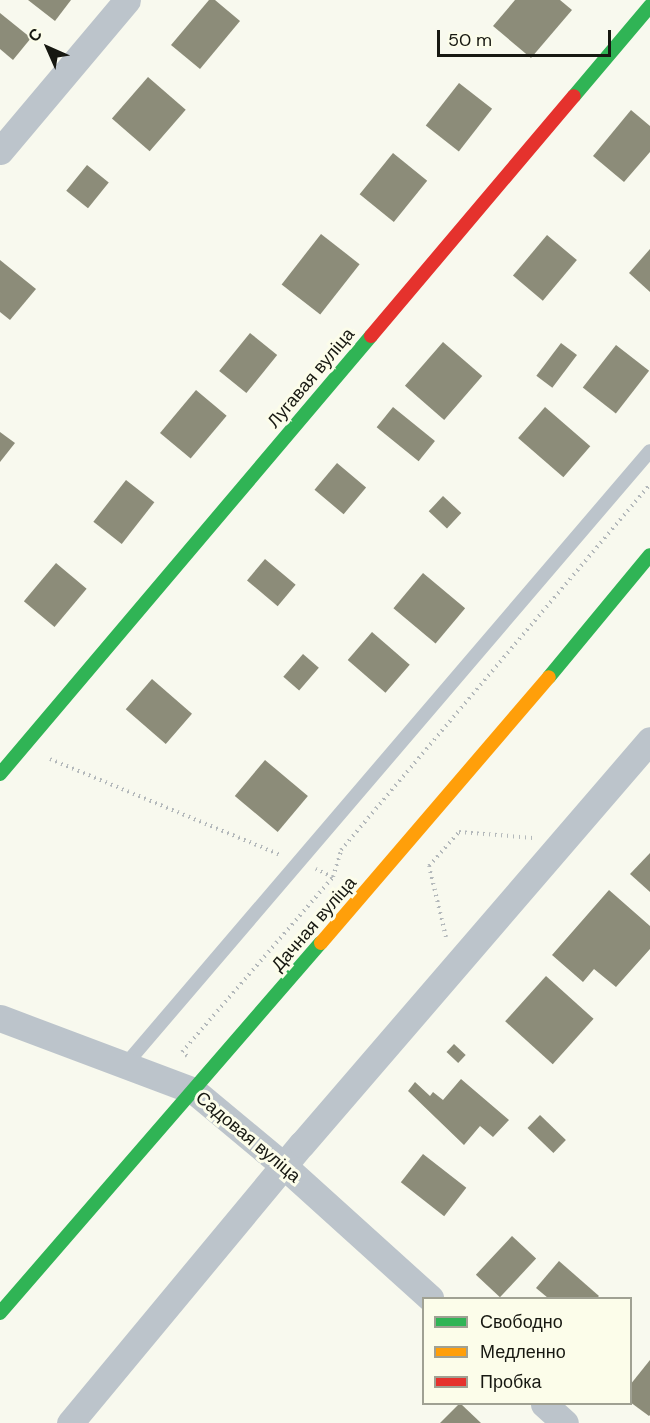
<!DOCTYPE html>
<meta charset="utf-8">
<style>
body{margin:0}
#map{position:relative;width:650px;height:1423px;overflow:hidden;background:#f8f9ee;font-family:"DM Sans",sans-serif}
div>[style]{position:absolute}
.building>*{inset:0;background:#8c8c79;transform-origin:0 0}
.path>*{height:4px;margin-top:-2px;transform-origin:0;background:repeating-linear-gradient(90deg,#b4b9bb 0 1.5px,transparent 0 6px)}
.lane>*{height:14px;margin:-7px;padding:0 7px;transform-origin:7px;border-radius:7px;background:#bcc4cb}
.street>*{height:27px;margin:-13.5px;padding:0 13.5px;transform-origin:13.5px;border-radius:13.5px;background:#bcc4cb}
.fast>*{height:14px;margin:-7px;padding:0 7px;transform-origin:7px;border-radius:7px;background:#30b455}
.slow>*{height:14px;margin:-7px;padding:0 7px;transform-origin:7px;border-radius:7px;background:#ff9f0a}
.jam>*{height:14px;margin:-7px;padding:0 7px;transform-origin:7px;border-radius:7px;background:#e5322d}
span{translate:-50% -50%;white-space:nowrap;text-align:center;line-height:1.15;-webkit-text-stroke:6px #fcfdea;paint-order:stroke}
.street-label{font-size:18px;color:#171811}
.legend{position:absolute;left:422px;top:1297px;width:210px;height:108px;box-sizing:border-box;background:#fcfdea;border:2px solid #a0a193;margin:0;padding:8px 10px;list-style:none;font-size:18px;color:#171811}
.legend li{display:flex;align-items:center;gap:12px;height:30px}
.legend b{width:30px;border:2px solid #a0a193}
.north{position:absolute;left:18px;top:18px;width:60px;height:60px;-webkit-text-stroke:4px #fcfdea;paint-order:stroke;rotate:315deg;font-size:16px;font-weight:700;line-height:24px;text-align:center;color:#171811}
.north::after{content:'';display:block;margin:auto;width:21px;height:27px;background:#171811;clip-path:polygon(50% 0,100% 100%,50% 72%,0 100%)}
.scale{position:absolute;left:437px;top:30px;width:174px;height:27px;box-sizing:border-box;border:3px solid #171811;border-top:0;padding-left:8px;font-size:18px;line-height:21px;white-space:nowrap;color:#171811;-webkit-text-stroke:4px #fcfdea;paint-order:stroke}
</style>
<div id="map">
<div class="building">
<i style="clip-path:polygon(28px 0,71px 0,55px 21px)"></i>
<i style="clip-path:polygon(209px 0,215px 0,240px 21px,200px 69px,171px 45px)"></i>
<i style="clip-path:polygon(515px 0,560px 0,572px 10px,531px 58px,493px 26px)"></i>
<i style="clip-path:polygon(0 13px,31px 38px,13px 60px,0 49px)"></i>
<i style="left:148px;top:77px;width:50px;height:55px;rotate:41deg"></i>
<i style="left:459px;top:83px;width:42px;height:54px;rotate:38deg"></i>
<i style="clip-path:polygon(631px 110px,650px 126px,650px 152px,624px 182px,593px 156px)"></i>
<i style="left:393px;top:153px;width:44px;height:53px;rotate:39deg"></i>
<i style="left:87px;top:165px;width:28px;height:33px;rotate:39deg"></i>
<i style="left:321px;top:234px;width:49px;height:64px;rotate:38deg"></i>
<i style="left:547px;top:235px;width:39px;height:53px;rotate:40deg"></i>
<i style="clip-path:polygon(650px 249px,650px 292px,629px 273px)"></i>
<i style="clip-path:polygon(0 260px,36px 289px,10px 320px,0 312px)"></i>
<i style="left:250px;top:333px;width:35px;height:49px;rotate:39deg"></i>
<i style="left:443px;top:342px;width:52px;height:58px;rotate:41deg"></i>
<i style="left:561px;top:343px;width:20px;height:41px;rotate:37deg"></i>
<i style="left:616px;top:345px;width:42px;height:54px;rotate:38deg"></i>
<i style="left:196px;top:390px;width:40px;height:56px;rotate:40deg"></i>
<i style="left:393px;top:407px;width:54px;height:26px;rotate:39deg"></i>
<i style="left:545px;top:407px;width:60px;height:41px;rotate:41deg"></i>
<i style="clip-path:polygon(0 432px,15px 443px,0 462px)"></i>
<i style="left:337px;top:463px;width:38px;height:35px;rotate:40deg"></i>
<i style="left:126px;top:480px;width:36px;height:53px;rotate:38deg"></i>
<i style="left:443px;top:496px;width:25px;height:21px;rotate:43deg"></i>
<i style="left:265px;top:559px;width:40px;height:28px;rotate:40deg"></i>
<i style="left:56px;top:563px;width:40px;height:50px;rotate:40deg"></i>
<i style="left:423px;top:573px;width:55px;height:46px;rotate:40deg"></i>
<i style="left:372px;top:632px;width:50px;height:37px;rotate:41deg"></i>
<i style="left:303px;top:654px;width:21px;height:30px;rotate:41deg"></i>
<i style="left:152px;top:679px;width:53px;height:40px;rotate:41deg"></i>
<i style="left:265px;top:760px;width:56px;height:47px;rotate:40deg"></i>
<i style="clip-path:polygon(650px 853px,650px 892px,630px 874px)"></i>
<i style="clip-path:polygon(609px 890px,650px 926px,650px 949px,616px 987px,594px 969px,583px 982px,552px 955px)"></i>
<i style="left:546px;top:976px;width:64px;height:61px;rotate:42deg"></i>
<i style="left:454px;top:1044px;width:16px;height:11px;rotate:43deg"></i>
<i style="clip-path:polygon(461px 1079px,509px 1120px,493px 1137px,480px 1126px,464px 1145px,408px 1091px,415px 1082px,430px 1096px,433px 1092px,443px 1100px)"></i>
<i style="left:540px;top:1115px;width:36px;height:18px;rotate:44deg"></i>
<i style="left:423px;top:1154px;width:55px;height:36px;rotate:38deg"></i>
<i style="left:512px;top:1236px;width:33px;height:53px;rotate:43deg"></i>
<i style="clip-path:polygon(559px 1261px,599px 1296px,597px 1298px,548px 1298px,536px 1288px)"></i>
<i style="clip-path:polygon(650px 1360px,650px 1415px,649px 1416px,630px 1402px,630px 1385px)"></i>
<i style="clip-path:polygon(459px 1404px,461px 1404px,481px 1423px,440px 1423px)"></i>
</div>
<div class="path">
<i style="left:50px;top:759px;width:250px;rotate:22.6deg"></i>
<i style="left:333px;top:877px;width:28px;rotate:-73deg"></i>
<i style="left:341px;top:850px;width:479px;rotate:-49.8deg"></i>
<i style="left:446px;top:937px;width:73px;rotate:-103.5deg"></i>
<i style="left:429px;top:866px;width:45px;rotate:-48.6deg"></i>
<i style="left:459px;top:832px;width:74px;rotate:4.6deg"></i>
<i style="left:187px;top:1056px;width:6px;rotate:-141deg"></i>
<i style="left:182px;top:1052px;width:231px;rotate:-49.2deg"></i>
<i style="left:333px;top:877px;width:19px;rotate:-155deg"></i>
</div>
<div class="lane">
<i style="left:126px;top:1064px;width:806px;rotate:-49.48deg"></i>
</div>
<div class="street">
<i style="left:0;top:151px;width:197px;rotate:-49.9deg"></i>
<i style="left:0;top:1018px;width:207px;rotate:20.6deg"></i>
<i style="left:194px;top:1091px;width:117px;rotate:39.8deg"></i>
<i style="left:284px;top:1166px;width:197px;rotate:42.1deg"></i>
<i style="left:544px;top:1404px;width:28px;rotate:42deg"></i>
<i style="left:70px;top:1423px;width:363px;rotate:-50.3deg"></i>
<i style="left:302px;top:1144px;width:533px;rotate:-49.26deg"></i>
</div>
<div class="fast">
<i style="left:574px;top:96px;width:118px;rotate:-49.8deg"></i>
<i style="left:549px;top:677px;width:158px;rotate:-50.4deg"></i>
<i style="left:0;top:774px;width:574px;rotate:-49.73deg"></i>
<i style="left:0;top:1313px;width:490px;rotate:-49.1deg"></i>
</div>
<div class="slow">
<i style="left:321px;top:943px;width:350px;rotate:-49.4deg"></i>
</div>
<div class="jam">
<i style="left:371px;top:336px;width:314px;rotate:-49.8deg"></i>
</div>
<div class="street-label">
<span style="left:311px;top:378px;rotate:-50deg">Лугавая вуліца</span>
<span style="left:314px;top:924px;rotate:-49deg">Дачная вуліца</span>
<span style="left:248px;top:1137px;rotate:40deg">Садовая вуліца</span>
</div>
<ul class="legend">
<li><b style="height:8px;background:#30b455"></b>Свободно</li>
<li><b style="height:8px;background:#ff9f0a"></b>Медленно</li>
<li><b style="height:8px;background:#e5322d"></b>Пробка</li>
</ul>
<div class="north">С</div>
<div class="scale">50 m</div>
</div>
